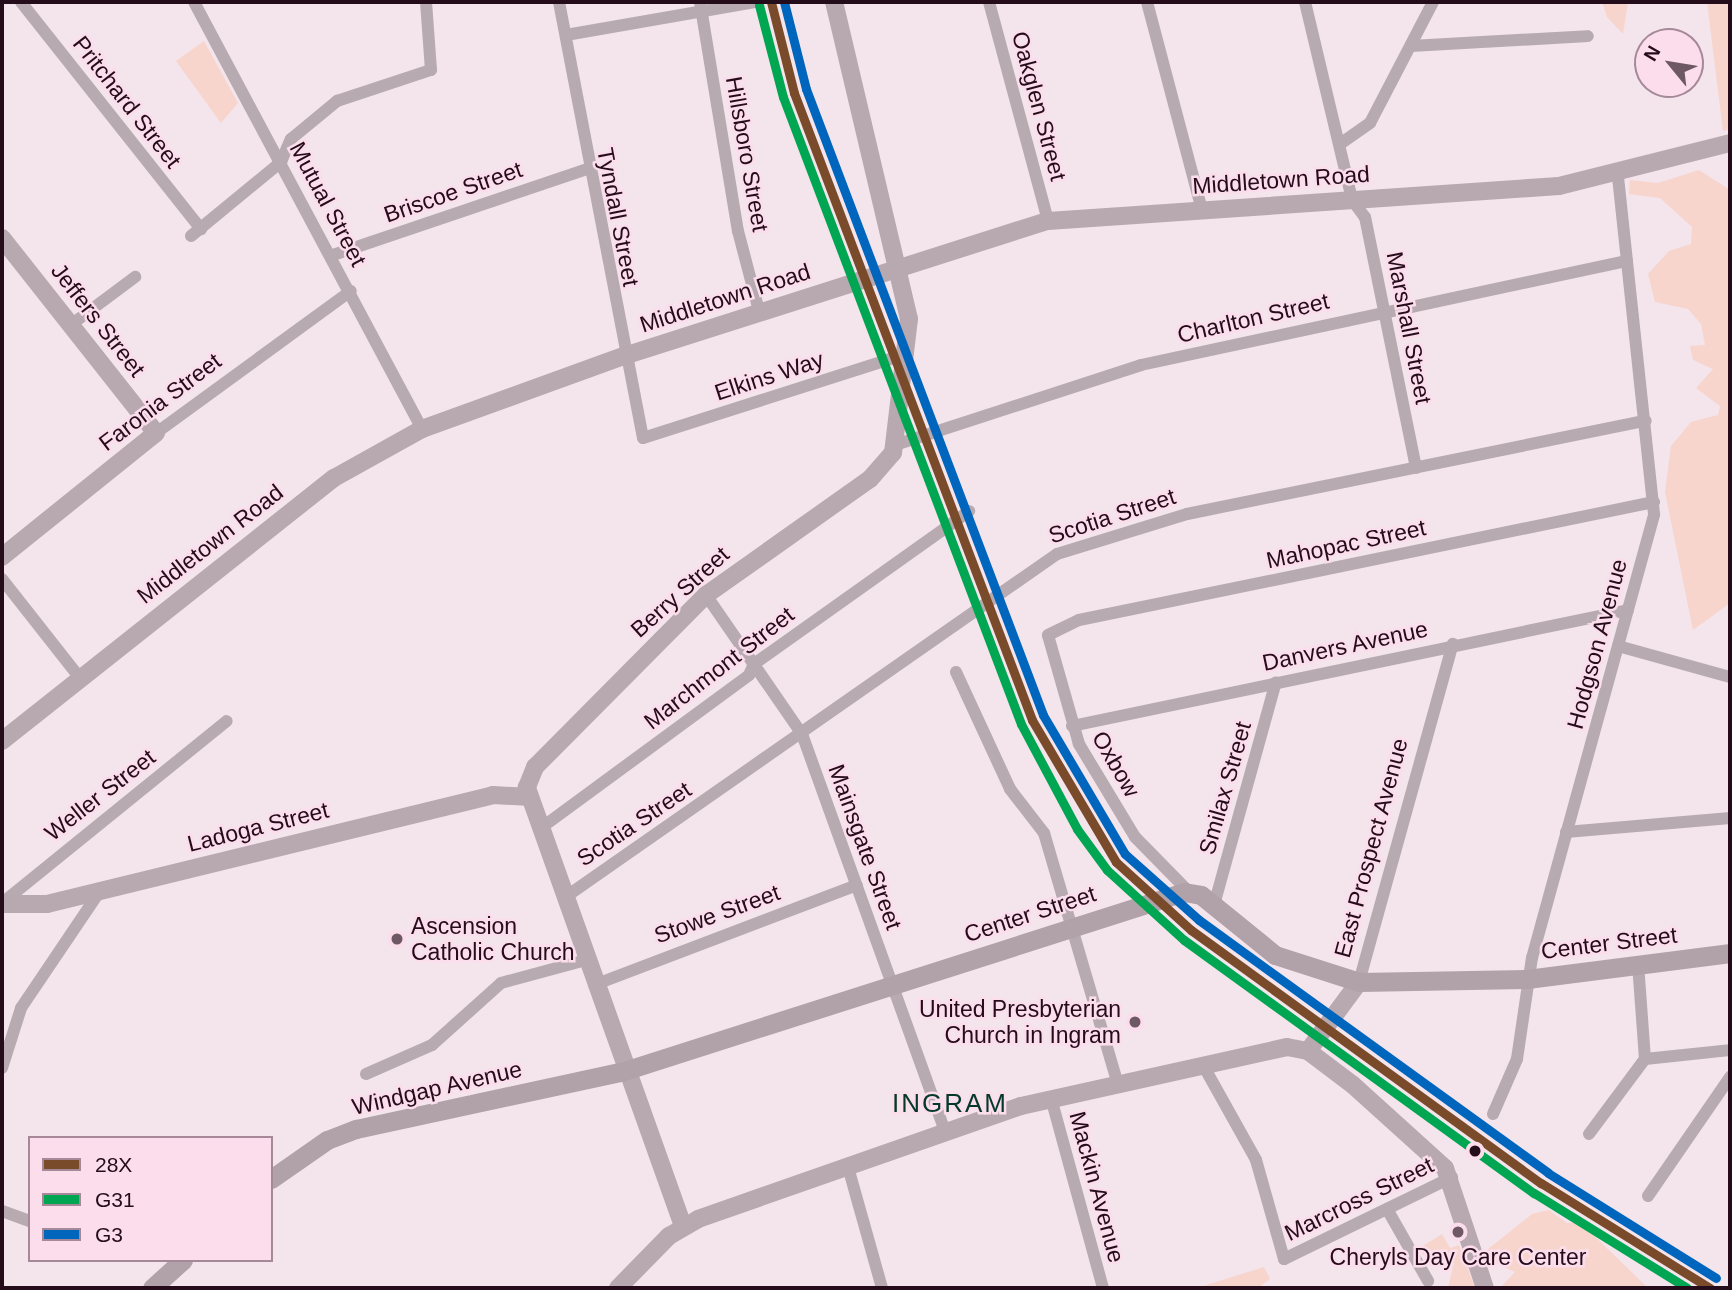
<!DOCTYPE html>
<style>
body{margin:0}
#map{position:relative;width:1732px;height:1290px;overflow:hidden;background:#f4e4ec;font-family:Arial,sans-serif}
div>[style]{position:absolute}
.green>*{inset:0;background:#f7d5cc}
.street>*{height:12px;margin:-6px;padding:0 6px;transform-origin:6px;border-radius:6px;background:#b7aab0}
.secondary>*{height:18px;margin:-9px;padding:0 9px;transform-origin:9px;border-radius:9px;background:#b8a8b0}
.primary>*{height:19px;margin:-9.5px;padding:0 9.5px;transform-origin:9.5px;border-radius:9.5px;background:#b1a2aa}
.bus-1>*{height:9px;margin:-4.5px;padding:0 4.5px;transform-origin:4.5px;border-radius:4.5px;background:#7a4b2a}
.bus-2>*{height:9px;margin:-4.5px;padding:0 4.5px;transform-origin:4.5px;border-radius:4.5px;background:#00a651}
.bus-3>*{height:9px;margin:-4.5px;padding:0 4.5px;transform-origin:4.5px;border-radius:4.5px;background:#0065bd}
.dots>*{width:19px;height:19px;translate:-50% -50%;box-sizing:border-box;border:4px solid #fbddec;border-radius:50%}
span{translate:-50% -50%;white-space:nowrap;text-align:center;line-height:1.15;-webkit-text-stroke:5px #fbddec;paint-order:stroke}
.street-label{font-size:23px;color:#250c1a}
.poi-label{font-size:23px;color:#250c1a}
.left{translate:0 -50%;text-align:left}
.right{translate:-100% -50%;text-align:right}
.quarter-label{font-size:26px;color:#043929;letter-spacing:2px}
.frame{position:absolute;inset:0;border:4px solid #250c1a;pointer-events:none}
.legend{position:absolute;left:28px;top:1136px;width:245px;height:126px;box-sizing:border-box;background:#fbddec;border:2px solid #a58998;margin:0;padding:9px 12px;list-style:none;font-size:21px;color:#250c1a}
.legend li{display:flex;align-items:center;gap:14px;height:35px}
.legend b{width:35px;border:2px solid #a58998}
.north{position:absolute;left:1634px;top:28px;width:70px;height:70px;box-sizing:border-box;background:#fbddec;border:2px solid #a58998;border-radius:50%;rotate:300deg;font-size:19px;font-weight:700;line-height:28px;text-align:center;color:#250c1a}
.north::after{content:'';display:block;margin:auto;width:24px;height:32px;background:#6d5864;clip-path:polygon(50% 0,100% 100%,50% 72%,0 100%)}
</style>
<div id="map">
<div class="green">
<i style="clip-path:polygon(1602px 2px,1628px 2px,1623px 34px,1607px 17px)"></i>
<i style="clip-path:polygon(1707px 2px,1730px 2px,1730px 129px,1723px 131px)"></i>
<i style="clip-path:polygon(204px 41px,238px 103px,221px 123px,176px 61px)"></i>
<i style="clip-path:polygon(1699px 170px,1730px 190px,1730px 603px,1693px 630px,1665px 492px,1671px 446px,1691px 422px,1718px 415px,1720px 406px,1696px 388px,1713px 369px,1693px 360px,1690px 346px,1705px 345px,1701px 324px,1688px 309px,1655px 302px,1648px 274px,1669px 251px,1691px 244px,1692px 227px,1660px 198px,1629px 194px,1630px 180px,1658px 183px)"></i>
<i style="clip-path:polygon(1549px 1210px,1567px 1223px,1580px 1222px,1648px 1288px,1500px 1288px,1515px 1272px,1489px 1260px,1488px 1249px,1532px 1214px)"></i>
<i style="clip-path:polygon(1442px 1234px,1450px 1248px,1459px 1245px,1475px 1288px,1448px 1288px,1454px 1263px,1427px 1258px,1418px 1249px)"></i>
<i style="clip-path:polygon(1264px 1267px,1270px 1279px,1258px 1288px,1197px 1288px)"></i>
</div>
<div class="street">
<i style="left:21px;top:2px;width:290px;rotate:51.6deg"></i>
<i style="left:194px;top:2px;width:484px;rotate:61.9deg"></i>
<i style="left:559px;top:2px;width:444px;rotate:79.1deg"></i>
<i style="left:643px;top:438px;width:277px;rotate:-17.7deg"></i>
<i style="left:700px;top:2px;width:232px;rotate:80.6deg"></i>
<i style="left:738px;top:231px;width:83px;rotate:75.3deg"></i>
<i style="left:989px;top:2px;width:227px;rotate:74.9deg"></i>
<i style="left:1147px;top:2px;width:215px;rotate:75.2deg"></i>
<i style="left:1305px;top:2px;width:204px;rotate:76.6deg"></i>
<i style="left:1352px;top:200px;width:21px;rotate:53deg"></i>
<i style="left:1365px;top:217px;width:256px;rotate:78.5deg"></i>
<i style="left:566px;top:35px;width:193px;rotate:-9.9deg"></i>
<i style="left:1411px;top:46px;width:177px;rotate:-3.2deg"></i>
<i style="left:1340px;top:144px;width:37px;rotate:-35deg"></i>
<i style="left:1370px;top:123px;width:136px;rotate:-62.5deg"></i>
<i style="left:191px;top:236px;width:117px;rotate:-39.4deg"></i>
<i style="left:281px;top:162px;width:25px;rotate:-67deg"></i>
<i style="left:291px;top:139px;width:60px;rotate:-39.6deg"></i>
<i style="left:337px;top:101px;width:99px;rotate:-18.3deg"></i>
<i style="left:431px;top:70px;width:68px;rotate:-94.2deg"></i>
<i style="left:333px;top:255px;width:268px;rotate:-18.7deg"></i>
<i style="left:72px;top:324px;width:79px;rotate:-36.7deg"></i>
<i style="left:156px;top:433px;width:241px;rotate:-36.1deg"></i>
<i style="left:895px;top:445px;width:259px;rotate:-18deg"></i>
<i style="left:1141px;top:365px;width:497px;rotate:-12.1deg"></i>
<i style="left:2px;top:579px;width:126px;rotate:51.8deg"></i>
<i style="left:706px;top:595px;width:169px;rotate:55.4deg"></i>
<i style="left:802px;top:734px;width:424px;rotate:70.2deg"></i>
<i style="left:1618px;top:646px;width:116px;rotate:15.5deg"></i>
<i style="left:956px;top:672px;width:129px;rotate:65.2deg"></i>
<i style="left:1010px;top:789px;width:56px;rotate:52.3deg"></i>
<i style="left:1044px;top:833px;width:259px;rotate:73.6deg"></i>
<i style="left:1072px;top:726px;width:568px;rotate:-11.78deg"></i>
<i style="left:541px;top:828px;width:258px;rotate:-36.3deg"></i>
<i style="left:749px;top:675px;width:12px;rotate:-66deg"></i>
<i style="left:754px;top:664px;width:264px;rotate:-35.4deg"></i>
<i style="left:1566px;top:832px;width:165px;rotate:-4.9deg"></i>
<i style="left:1189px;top:892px;width:77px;rotate:-134.5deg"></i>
<i style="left:1135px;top:837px;width:109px;rotate:-121.1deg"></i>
<i style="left:1079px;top:744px;width:113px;rotate:-105.9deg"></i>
<i style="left:1048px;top:635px;width:34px;rotate:-26deg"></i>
<i style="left:1079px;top:620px;width:587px;rotate:-11.6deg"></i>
<i style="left:564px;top:898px;width:601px;rotate:-34.91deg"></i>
<i style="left:1057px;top:554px;width:136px;rotate:-17.1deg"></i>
<i style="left:1187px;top:514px;width:468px;rotate:-11.5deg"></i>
<i style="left:2px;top:903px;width:289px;rotate:-39deg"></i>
<i style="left:1214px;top:905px;width:231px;rotate:-74.5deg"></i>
<i style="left:1359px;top:982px;width:351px;rotate:-74.5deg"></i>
<i style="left:594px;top:985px;width:281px;rotate:-20.8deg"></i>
<i style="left:1645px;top:1059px;width:85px;rotate:-6deg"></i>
<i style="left:1203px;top:1065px;width:109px;rotate:60.8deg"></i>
<i style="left:1256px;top:1160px;width:103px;rotate:74.2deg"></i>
<i style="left:1284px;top:1259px;width:187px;rotate:-26deg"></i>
<i style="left:2px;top:1068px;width:63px;rotate:-72.4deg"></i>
<i style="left:21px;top:1008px;width:141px;rotate:-56deg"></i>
<i style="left:366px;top:1074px;width:72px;rotate:-23.7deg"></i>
<i style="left:432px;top:1045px;width:93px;rotate:-41.9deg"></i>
<i style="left:501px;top:983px;width:88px;rotate:-15.1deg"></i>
<i style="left:1051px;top:1098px;width:197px;rotate:74.7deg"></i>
<i style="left:1493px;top:1114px;width:60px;rotate:-66.4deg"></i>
<i style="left:1517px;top:1059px;width:102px;rotate:-81.6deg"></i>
<i style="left:1532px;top:958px;width:460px;rotate:-74.6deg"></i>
<i style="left:1654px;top:514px;width:341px;rotate:-96.1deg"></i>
<i style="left:1589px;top:1134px;width:94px;rotate:-53.3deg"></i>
<i style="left:1645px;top:1059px;width:96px;rotate:-94.2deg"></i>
<i style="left:848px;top:1167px;width:126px;rotate:74.3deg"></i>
<i style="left:1648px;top:1196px;width:145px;rotate:-55.4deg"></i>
<i style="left:1387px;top:1209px;width:83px;rotate:60.3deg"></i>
<i style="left:2px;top:1211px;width:30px;rotate:20deg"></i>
</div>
<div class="secondary">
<i style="left:2px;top:238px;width:248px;rotate:51.7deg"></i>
<i style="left:156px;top:433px;width:198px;rotate:141.2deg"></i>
<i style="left:2px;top:741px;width:424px;rotate:-38.4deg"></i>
<i style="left:334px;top:478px;width:101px;rotate:-29.1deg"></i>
<i style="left:422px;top:429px;width:215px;rotate:-19.9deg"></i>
<i style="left:624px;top:356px;width:445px;rotate:-17.7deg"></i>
<i style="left:1048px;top:221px;width:512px;rotate:-3.92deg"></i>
<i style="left:1559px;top:186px;width:176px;rotate:-14.1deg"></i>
<i style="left:2px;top:904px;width:45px"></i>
<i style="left:47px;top:904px;width:459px;rotate:-13.7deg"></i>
<i style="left:493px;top:795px;width:33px;rotate:3deg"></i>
<i style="left:1308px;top:1051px;width:86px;rotate:-53.5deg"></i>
<i style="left:683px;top:1226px;width:466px;rotate:-109.6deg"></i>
<i style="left:527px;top:787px;width:22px;rotate:-68deg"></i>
<i style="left:535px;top:767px;width:243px;rotate:-45.2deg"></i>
<i style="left:706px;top:595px;width:201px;rotate:-35.3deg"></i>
<i style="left:870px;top:479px;width:35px;rotate:-49deg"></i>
<i style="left:893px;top:453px;width:135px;rotate:-83.2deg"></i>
<i style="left:909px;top:319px;width:326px;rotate:-103.3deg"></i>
<i style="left:618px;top:1288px;width:73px;rotate:-45.6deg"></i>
<i style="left:669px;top:1236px;width:34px;rotate:-30deg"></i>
<i style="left:698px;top:1219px;width:342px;rotate:-19.3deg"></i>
<i style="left:1021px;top:1106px;width:272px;rotate:-12.5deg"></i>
<i style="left:1287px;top:1047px;width:21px;rotate:11deg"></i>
<i style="left:1308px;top:1051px;width:56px;rotate:37.1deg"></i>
<i style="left:1353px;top:1085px;width:124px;rotate:42.1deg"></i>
<i style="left:1445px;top:1168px;width:126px;rotate:71.6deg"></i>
</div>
<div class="primary">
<i style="left:271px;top:1179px;width:68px;rotate:-34.9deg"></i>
<i style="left:327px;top:1140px;width:31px;rotate:-21deg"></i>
<i style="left:356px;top:1129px;width:274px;rotate:-12.2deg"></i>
<i style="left:624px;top:1071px;width:588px;rotate:-17.73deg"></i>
<i style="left:1184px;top:892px;width:17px;rotate:10deg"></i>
<i style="left:1201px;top:895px;width:95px;rotate:39deg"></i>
<i style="left:1275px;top:955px;width:88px;rotate:17.8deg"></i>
<i style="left:1359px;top:982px;width:168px;rotate:-1deg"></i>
<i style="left:1527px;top:979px;width:205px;rotate:-7.3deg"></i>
<i style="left:152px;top:1288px;width:42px;rotate:-42.1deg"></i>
</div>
<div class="bus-1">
<i style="left:771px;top:2px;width:94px;rotate:75.8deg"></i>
<i style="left:794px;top:93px;width:671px;rotate:69.21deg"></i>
<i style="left:1032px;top:720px;width:165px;rotate:59.4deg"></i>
<i style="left:1116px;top:862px;width:101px;rotate:42.2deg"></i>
<i style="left:1191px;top:930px;width:432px;rotate:35.9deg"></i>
<i style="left:1541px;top:1183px;width:199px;rotate:31.9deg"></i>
</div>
<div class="bus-2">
<i style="left:759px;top:5px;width:95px;rotate:75.4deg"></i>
<i style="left:783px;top:97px;width:671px;rotate:69.21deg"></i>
<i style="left:1021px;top:724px;width:119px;rotate:61.9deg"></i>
<i style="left:1077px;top:829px;width:51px;rotate:53.8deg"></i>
<i style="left:1107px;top:870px;width:104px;rotate:42.3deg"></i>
<i style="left:1184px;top:940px;width:432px;rotate:35.9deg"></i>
<i style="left:1534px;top:1193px;width:180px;rotate:31.8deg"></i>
</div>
<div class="bus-3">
<i style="left:784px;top:2px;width:90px;rotate:75.8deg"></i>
<i style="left:806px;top:89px;width:669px;rotate:69.26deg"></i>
<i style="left:1043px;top:715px;width:161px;rotate:59.5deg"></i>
<i style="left:1125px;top:854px;width:99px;rotate:41.7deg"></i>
<i style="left:1199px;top:920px;width:431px;rotate:35.9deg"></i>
<i style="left:1548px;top:1173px;width:198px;rotate:32deg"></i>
</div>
<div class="dots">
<i style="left:397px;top:939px;background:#6d5864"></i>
<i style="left:1135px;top:1022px;background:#6d5864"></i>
<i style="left:1475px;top:1151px;background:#250c1a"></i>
<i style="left:1458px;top:1232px;background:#6d5864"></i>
</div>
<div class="street-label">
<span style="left:127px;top:102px;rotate:52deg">Pritchard Street</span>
<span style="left:1039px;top:106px;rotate:75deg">Oakglen Street</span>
<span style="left:747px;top:154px;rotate:80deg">Hillsboro Street</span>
<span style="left:1281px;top:180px;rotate:-4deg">Middletown Road</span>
<span style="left:453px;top:192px;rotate:-19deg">Briscoe Street</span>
<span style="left:328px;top:204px;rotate:62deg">Mutual Street</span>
<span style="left:618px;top:217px;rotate:79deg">Tyndall Street</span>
<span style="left:725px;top:298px;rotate:-18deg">Middletown Road</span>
<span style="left:1253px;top:318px;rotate:-13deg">Charlton Street</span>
<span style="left:98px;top:320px;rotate:52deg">Jeffers Street</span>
<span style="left:1409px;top:328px;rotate:79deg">Marshall Street</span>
<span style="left:769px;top:376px;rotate:-18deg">Elkins Way</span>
<span style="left:160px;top:402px;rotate:-37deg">Faronia Street</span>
<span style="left:1112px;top:516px;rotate:-18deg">Scotia Street</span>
<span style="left:210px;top:544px;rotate:-38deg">Middletown Road</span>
<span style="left:1346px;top:544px;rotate:-12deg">Mahopac Street</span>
<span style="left:680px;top:592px;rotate:-42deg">Berry Street</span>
<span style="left:1597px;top:644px;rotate:-75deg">Hodgson Avenue</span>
<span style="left:1345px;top:646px;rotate:-12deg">Danvers Avenue</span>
<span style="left:719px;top:668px;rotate:-38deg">Marchmont Street</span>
<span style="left:1116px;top:764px;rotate:60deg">Oxbow</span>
<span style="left:1225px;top:788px;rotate:-74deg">Smilax Street</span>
<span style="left:100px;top:795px;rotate:-38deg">Weller Street</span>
<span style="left:634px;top:824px;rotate:-34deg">Scotia Street</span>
<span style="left:258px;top:827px;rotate:-14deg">Ladoga Street</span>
<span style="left:865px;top:847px;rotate:70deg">Mainsgate Street</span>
<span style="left:1371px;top:848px;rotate:-75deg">East Prospect Avenue</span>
<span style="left:717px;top:914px;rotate:-20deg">Stowe Street</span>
<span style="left:1030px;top:914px;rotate:-18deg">Center Street</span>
<span style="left:1609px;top:943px;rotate:-7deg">Center Street</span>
<span style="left:437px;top:1088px;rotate:-13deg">Windgap Avenue</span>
<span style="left:1097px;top:1187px;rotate:75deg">Mackin Avenue</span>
<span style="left:1359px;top:1199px;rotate:-26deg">Marcross Street</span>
</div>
<div class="poi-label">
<span class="left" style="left:411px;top:939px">Ascension<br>Catholic Church</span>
<span class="right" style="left:1121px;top:1022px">United Presbyterian<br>Church in Ingram</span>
<span style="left:1458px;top:1257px">Cheryls Day Care Center</span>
</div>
<div class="quarter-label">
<span style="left:950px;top:1104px">INGRAM</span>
</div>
<div class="frame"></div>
<ul class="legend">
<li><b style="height:9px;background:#7a4b2a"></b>28X</li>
<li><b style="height:9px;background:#00a651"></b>G31</li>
<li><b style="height:9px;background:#0065bd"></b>G3</li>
</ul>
<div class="north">N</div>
</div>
